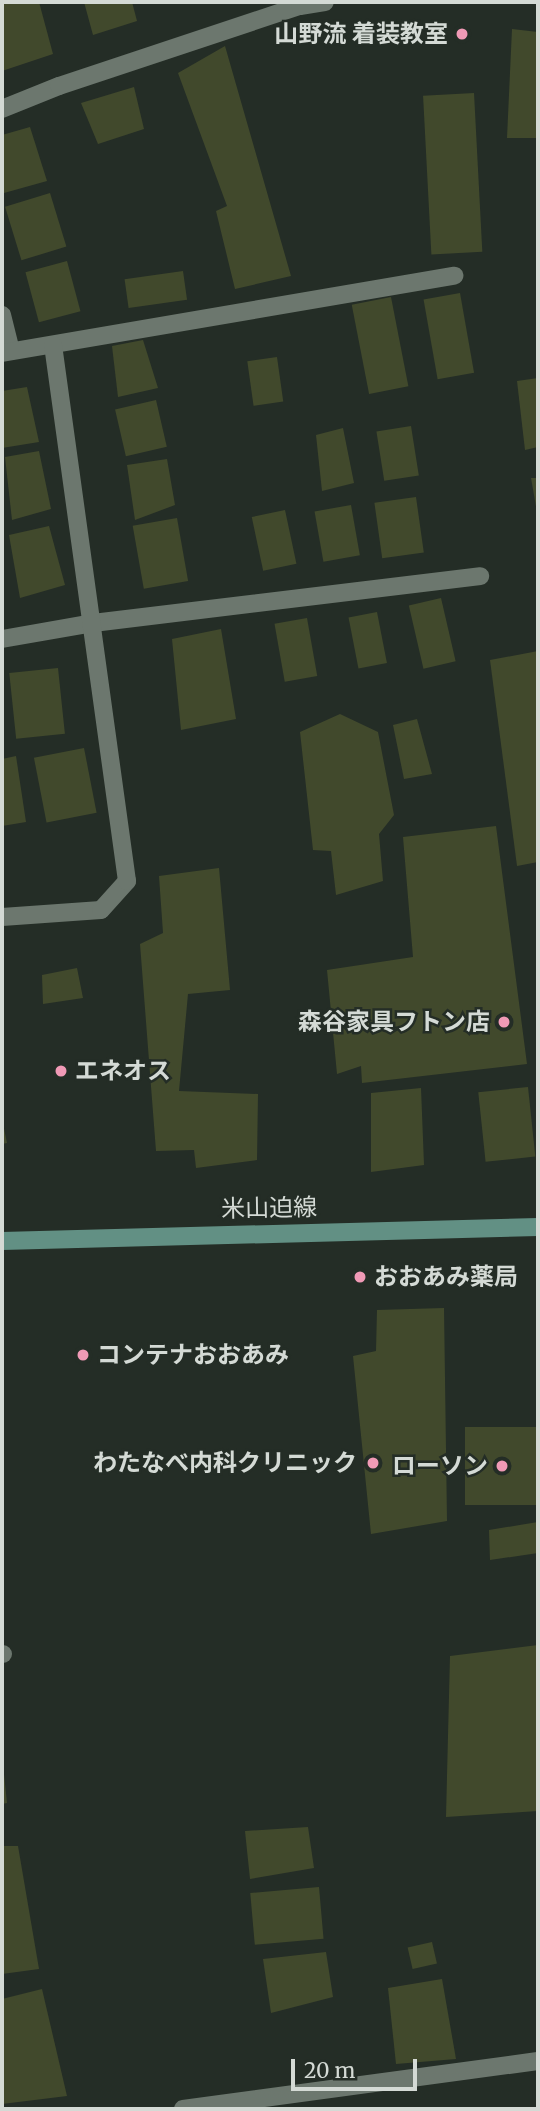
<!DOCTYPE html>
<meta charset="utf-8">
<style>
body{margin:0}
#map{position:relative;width:540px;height:2111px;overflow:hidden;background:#242d26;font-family:Merriweather,"Noto Sans JP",serif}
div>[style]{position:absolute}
.building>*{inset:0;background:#41492c;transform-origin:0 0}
.service>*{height:18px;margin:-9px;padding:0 9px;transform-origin:9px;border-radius:9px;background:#6c776e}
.minor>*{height:18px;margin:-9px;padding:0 9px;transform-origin:9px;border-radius:9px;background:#6c776e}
.secondary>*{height:18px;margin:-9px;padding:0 9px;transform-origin:9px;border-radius:9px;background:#629084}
.dots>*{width:19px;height:19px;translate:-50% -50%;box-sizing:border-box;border:4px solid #242d26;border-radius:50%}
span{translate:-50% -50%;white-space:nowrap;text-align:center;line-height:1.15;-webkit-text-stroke:5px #242d26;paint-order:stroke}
.poi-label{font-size:24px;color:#d4dad5;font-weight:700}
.right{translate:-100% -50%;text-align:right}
.left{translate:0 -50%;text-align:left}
.street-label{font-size:24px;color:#d4dad5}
.frame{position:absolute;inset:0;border:4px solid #d4dad5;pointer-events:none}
.scale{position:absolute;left:291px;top:2059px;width:126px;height:32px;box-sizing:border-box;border:4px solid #d4dad5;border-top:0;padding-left:9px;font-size:21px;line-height:24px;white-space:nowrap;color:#d4dad5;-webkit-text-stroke:5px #242d26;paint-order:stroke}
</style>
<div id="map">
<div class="building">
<i style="clip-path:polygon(2px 2px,39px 2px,53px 54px,2px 71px)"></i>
<i style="clip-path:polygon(84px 2px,132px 2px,137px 21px,93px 35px)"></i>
<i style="clip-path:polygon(512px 29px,538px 32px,538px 138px,507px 138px)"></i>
<i style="clip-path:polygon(225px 46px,291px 276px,235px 289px,216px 211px,227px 206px,178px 73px)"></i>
<i style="clip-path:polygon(134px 87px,144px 129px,98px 144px,81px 103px)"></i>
<i style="left:474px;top:93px;width:159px;height:51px;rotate:87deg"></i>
<i style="clip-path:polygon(30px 127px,47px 181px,4px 193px,2px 135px)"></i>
<i style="left:50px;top:193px;width:56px;height:47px;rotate:73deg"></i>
<i style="left:67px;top:261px;width:52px;height:43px;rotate:75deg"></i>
<i style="left:183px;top:271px;width:29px;height:59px;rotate:82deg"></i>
<i style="left:460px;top:293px;width:81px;height:37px;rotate:80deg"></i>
<i style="left:391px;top:297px;width:91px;height:40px;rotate:79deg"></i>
<i style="clip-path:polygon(143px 340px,158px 388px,118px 397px,112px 346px)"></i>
<i style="left:277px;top:357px;width:45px;height:30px;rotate:82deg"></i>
<i style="clip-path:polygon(538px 378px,538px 447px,525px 450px,517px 381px)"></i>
<i style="clip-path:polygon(27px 387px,39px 442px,2px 448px,2px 391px)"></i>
<i style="left:156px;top:400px;width:48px;height:42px;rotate:77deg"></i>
<i style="left:411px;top:426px;width:50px;height:35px;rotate:81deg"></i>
<i style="clip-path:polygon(343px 428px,354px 483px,322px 491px,316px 435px)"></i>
<i style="clip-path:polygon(39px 451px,51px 509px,12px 520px,5px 457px)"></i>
<i style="clip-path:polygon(167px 459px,175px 505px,135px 520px,127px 465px)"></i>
<i style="clip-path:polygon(531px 478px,538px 478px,538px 511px,537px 512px)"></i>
<i style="left:416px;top:497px;width:56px;height:42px;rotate:82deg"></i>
<i style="left:351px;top:505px;width:51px;height:37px;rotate:80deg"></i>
<i style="left:285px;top:510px;width:55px;height:34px;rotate:78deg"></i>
<i style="left:177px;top:518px;width:64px;height:45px;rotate:80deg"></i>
<i style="clip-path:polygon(49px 526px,65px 585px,20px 598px,9px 535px)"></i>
<i style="left:441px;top:598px;width:65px;height:33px;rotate:77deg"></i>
<i style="left:377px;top:612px;width:52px;height:29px;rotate:79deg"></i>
<i style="left:307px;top:618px;width:59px;height:33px;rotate:80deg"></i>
<i style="clip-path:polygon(221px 629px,236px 719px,181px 730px,172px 639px)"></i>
<i style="clip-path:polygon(538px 651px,538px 862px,517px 866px,490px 660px)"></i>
<i style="left:58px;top:668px;width:66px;height:49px;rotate:84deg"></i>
<i style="clip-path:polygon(340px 714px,378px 732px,394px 815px,379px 834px,383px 881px,336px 895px,331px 851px,313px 850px,300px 732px)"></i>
<i style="clip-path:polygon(417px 719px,432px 774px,404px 779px,393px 725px)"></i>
<i style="left:84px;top:748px;width:66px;height:51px;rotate:79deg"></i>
<i style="clip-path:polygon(16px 756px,26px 822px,2px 826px,2px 759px)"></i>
<i style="clip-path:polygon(496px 826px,527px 1064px,362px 1083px,361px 1066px,337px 1074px,327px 970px,413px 957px,403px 837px)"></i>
<i style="clip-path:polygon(219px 868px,230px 990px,188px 994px,179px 1091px,258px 1094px,257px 1160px,196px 1168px,194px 1150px,156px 1151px,140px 944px,163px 933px,159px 876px)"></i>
<i style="clip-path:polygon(77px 968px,83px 998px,43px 1004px,42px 975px)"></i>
<i style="left:528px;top:1087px;width:70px;height:50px;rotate:84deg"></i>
<i style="clip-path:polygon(421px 1088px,424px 1165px,371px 1172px,371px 1093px)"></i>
<i style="clip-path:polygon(2px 1119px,7px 1143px,2px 1144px)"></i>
<i style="clip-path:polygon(444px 1308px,447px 1521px,371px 1534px,353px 1356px,376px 1351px,377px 1310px)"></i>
<i style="left:465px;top:1427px;width:73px;height:78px"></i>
<i style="clip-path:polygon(538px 1522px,538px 1553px,490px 1560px,489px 1530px)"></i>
<i style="clip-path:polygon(538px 1645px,538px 1811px,446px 1817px,450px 1656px)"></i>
<i style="clip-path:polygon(2px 1755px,7px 1803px,2px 1804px)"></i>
<i style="clip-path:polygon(308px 1827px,314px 1868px,250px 1879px,245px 1831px)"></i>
<i style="clip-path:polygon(2px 1846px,18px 1846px,39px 1969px,2px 1974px)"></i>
<i style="left:319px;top:1887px;width:52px;height:69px;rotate:85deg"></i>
<i style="left:432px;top:1942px;width:22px;height:25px;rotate:77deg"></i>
<i style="clip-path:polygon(326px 1952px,333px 1997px,271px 2013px,263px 1959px)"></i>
<i style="clip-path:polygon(442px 1979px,456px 2059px,396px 2064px,388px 1988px)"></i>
<i style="clip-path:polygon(42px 1989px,67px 2096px,2px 2104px,2px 1999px)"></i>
</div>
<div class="service">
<i style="left:2px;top:315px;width:37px;rotate:76deg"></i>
<i style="left:2px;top:353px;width:459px;rotate:-9.7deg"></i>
<i style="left:2px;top:639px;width:92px;rotate:-10deg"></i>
<i style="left:93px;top:623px;width:390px;rotate:-6.9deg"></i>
<i style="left:2px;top:917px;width:99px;rotate:-4deg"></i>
<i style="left:101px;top:910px;width:39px;rotate:-48deg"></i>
<i style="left:127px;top:881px;width:541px;rotate:-97.86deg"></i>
</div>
<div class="minor">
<i style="left:2px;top:109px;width:61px;rotate:-22deg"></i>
<i style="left:59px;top:86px;width:254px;rotate:-18.4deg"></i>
<i style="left:300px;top:6px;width:25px;rotate:-9deg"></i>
<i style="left:2px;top:1654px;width:1px"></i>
<i style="left:183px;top:2109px;width:358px;rotate:-7.7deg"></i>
</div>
<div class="secondary">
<i style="left:2px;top:1241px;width:536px;rotate:-1.5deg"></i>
</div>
<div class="dots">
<i style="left:462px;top:34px;background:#f09ab6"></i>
<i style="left:504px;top:1022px;background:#f09ab6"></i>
<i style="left:61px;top:1071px;background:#f09ab6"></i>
<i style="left:360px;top:1277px;background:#f09ab6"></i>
<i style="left:83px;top:1355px;background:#f09ab6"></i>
<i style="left:373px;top:1463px;background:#f09ab6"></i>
<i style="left:502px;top:1466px;background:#f09ab6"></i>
</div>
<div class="poi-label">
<span class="right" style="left:448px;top:34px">山野流 着装教室</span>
<span class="right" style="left:490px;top:1022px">森谷家具フトン店</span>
<span class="left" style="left:75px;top:1071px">エネオス</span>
<span class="left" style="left:374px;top:1277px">おおあみ薬局</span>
<span class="left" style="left:97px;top:1355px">コンテナおおあみ</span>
<span class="right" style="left:357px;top:1463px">わたなべ内科クリニック</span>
<span class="right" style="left:488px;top:1466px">ローソン</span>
</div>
<div class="street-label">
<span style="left:269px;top:1208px;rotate:-1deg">米山迫線</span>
</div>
<div class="frame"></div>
<div class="scale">20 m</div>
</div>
